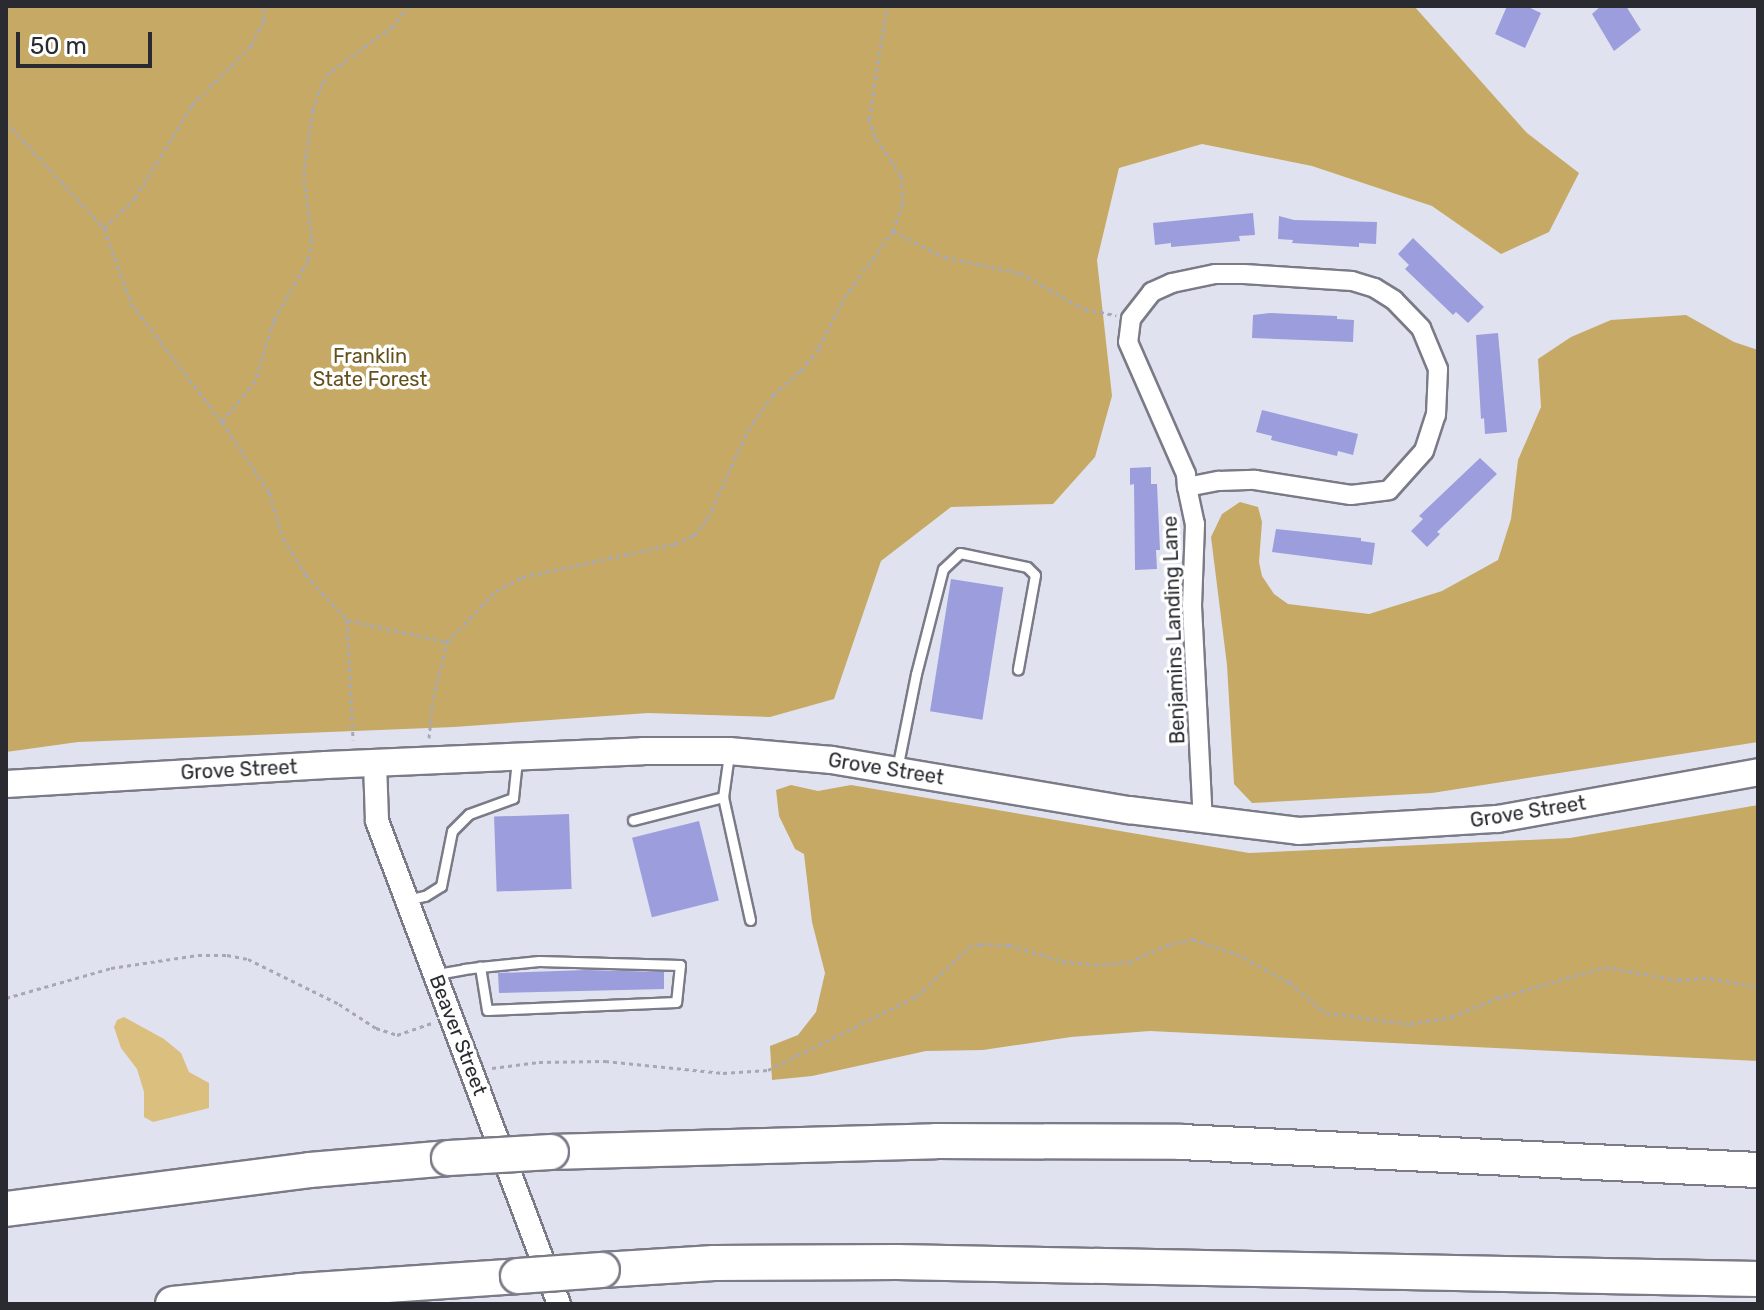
<!DOCTYPE html>
<style>
body{margin:0}
#map{position:relative;width:1764px;height:1310px;overflow:hidden;background:#e1e2f0;font-family:Rubik,sans-serif}
div>[style]{position:absolute}
.green>*{inset:0;background:#dbbf7f}
.forest>*{inset:0;background:#c5a965}
.building>*{inset:0;background:#9c9ddd;transform-origin:0 0}
.path>*{height:3px;margin-top:-1.5px;transform-origin:0;background:repeating-linear-gradient(90deg,#a7a8b3 0 4px,transparent 0 8px)}
.roads{filter:drop-shadow(2px 0 #7a7b87) drop-shadow(-2px 0 #7a7b87) drop-shadow(0 2px #7a7b87) drop-shadow(0 -2px #7a7b87)}
.service>*{height:9px;margin:-4.5px;padding:0 4.5px;transform-origin:4.5px;border-radius:4.5px;background:#fff}
.minor>*{height:18px;margin:-9px;padding:0 9px;transform-origin:9px;border-radius:9px;background:#fff}
.tertiary>*{height:22px;margin:-11px;padding:0 11px;transform-origin:11px;border-radius:11px;background:#fff}
.secondary>*{height:26px;margin:-13px;padding:0 13px;transform-origin:13px;border-radius:13px;background:#fff}
.motorway>*{height:34px;margin:-17px;padding:0 17px;transform-origin:17px;border-radius:17px;background:#fff}
.bridges{filter:drop-shadow(2px 0 #7a7b87) drop-shadow(-2px 0 #7a7b87) drop-shadow(0 2px #7a7b87) drop-shadow(0 -2px #7a7b87)}
.motorway-bridge>*{height:34px;margin:-17px;padding:0 17px;transform-origin:17px;border-radius:17px;background:#fff}
span{translate:-50% -50%;white-space:nowrap;text-align:center;line-height:1.15;-webkit-text-stroke:7px #fff;paint-order:stroke}
.park-label{font-size:20px;color:#64501c}
.street-label{font-size:20px;color:#2a2b30}
.frame{position:absolute;inset:0;border:8px solid #2a2b30;pointer-events:none}
.scale{position:absolute;left:16px;top:32px;width:136px;height:36px;box-sizing:border-box;border:4px solid #2a2b30;border-top:0;padding-left:10px;font-size:24px;line-height:28px;white-space:nowrap;color:#2a2b30;-webkit-text-stroke:6px #fff;paint-order:stroke}
</style>
<div id="map">
<div class="green">
<i style="clip-path:polygon(124px 1017px,164px 1039px,181px 1053px,189px 1072px,209px 1083px,209px 1108px,153px 1122px,144px 1117px,144px 1092px,137px 1069px,121px 1048px,114px 1027px,117px 1020px)"></i>
</div>
<div class="forest">
<i style="clip-path:polygon(6px 6px,1414px 6px,1527px 133px,1579px 173px,1549px 232px,1501px 254px,1432px 206px,1312px 166px,1202px 144px,1119px 168px,1097px 260px,1112px 396px,1095px 457px,1053px 504px,951px 507px,881px 561px,834px 699px,770px 717px,648px 713px,454px 727px,78px 742px,6px 752px)"></i>
<i style="clip-path:polygon(1686px 315px,1734px 342px,1758px 350px,1758px 742px,1432px 793px,1252px 803px,1234px 784px,1227px 665px,1211px 537px,1222px 514px,1240px 502px,1258px 507px,1262px 522px,1259px 562px,1262px 576px,1274px 594px,1288px 604px,1369px 614px,1442px 591px,1498px 560px,1511px 519px,1518px 460px,1541px 407px,1538px 359px,1571px 337px,1611px 320px)"></i>
<i style="clip-path:polygon(791px 785px,818px 791px,851px 785px,1249px 853px,1570px 838px,1758px 805px,1758px 1061px,1150px 1031px,1071px 1037px,983px 1050px,926px 1051px,812px 1076px,772px 1080px,770px 1046px,798px 1035px,816px 1012px,825px 973px,812px 922px,804px 854px,795px 849px,779px 816px,776px 790px)"></i>
</div>
<div class="building">
<i style="clip-path:polygon(1507px 6px,1526px 6px,1541px 13px,1525px 48px,1495px 34px)"></i>
<i style="clip-path:polygon(1601px 6px,1626px 6px,1641px 30px,1614px 51px,1592px 14px)"></i>
<i style="clip-path:polygon(1253px 213px,1255px 235px,1239px 236px,1240px 241px,1171px 247px,1171px 243px,1155px 245px,1153px 223px)"></i>
<i style="clip-path:polygon(1279px 216px,1294px 220px,1377px 222px,1376px 244px,1359px 243px,1359px 247px,1292px 243px,1293px 240px,1278px 239px)"></i>
<i style="clip-path:polygon(1413px 238px,1484px 307px,1468px 323px,1456px 312px,1453px 315px,1405px 269px,1409px 265px,1398px 254px)"></i>
<i style="clip-path:polygon(1270px 313px,1337px 316px,1337px 319px,1354px 320px,1353px 342px,1252px 338px,1253px 315px)"></i>
<i style="clip-path:polygon(1498px 333px,1507px 432px,1485px 434px,1484px 418px,1481px 419px,1476px 335px)"></i>
<i style="clip-path:polygon(1262px 410px,1358px 434px,1353px 455px,1338px 451px,1337px 456px,1271px 440px,1272px 436px,1256px 432px)"></i>
<i style="clip-path:polygon(1480px 458px,1497px 474px,1437px 532px,1440px 534px,1427px 547px,1411px 531px,1423px 519px,1419px 516px)"></i>
<i style="clip-path:polygon(1151px 467px,1151px 484px,1157px 484px,1160px 550px,1156px 550px,1157px 569px,1135px 570px,1134px 484px,1130px 485px,1130px 468px)"></i>
<i style="clip-path:polygon(1276px 529px,1361px 538px,1361px 541px,1375px 543px,1372px 565px,1272px 552px)"></i>
<i style="left:951px;top:579px;width:53px;height:134px;rotate:9deg"></i>
<i style="left:569px;top:814px;width:75px;height:75px;rotate:88deg"></i>
<i style="left:699px;top:821px;width:82px;height:69px;rotate:76deg"></i>
<i style="clip-path:polygon(586px 970px,664px 972px,664px 989px,499px 993px,498px 973px)"></i>
</div>
<div class="path">
<i style="left:409px;top:6px;width:26px;rotate:129deg"></i>
<i style="left:393px;top:26px;width:78px;rotate:143.9deg"></i>
<i style="left:330px;top:72px;width:14px;rotate:124deg"></i>
<i style="left:322px;top:84px;width:27px;rotate:110deg"></i>
<i style="left:313px;top:109px;width:47px;rotate:98.7deg"></i>
<i style="left:306px;top:155px;width:24px;rotate:95deg"></i>
<i style="left:304px;top:179px;width:62px;rotate:82.5deg"></i>
<i style="left:312px;top:240px;width:21px;rotate:101deg"></i>
<i style="left:308px;top:261px;width:68px;rotate:120deg"></i>
<i style="left:274px;top:320px;width:64px;rotate:107.3deg"></i>
<i style="left:255px;top:381px;width:53px;rotate:128.8deg"></i>
<i style="left:222px;top:422px;width:84px;rotate:56.1deg"></i>
<i style="left:269px;top:492px;width:48px;rotate:73.1deg"></i>
<i style="left:283px;top:538px;width:42px;rotate:58.6deg"></i>
<i style="left:305px;top:574px;width:62px;rotate:47.6deg"></i>
<i style="left:347px;top:620px;width:102px;rotate:12.4deg"></i>
<i style="left:6px;top:122px;width:144px;rotate:47.2deg"></i>
<i style="left:104px;top:228px;width:80px;rotate:70.2deg"></i>
<i style="left:131px;top:303px;width:150px;rotate:52.6deg"></i>
<i style="left:104px;top:228px;width:43px;rotate:-44.1deg"></i>
<i style="left:135px;top:198px;width:109px;rotate:-58.5deg"></i>
<i style="left:192px;top:105px;width:83px;rotate:-45deg"></i>
<i style="left:251px;top:46px;width:29px;rotate:-63deg"></i>
<i style="left:264px;top:20px;width:14px;rotate:-90deg"></i>
<i style="left:893px;top:231px;width:57px;rotate:27deg"></i>
<i style="left:944px;top:257px;width:78px;rotate:11.9deg"></i>
<i style="left:1020px;top:273px;width:73px;rotate:29.4deg"></i>
<i style="left:1084px;top:309px;width:33px;rotate:11deg"></i>
<i style="left:347px;top:620px;width:120px;rotate:87.1deg"></i>
<i style="left:429px;top:738px;width:40px;rotate:-84.3deg"></i>
<i style="left:433px;top:698px;width:58px;rotate:-76deg"></i>
<i style="left:447px;top:642px;width:71px;rotate:-46.1deg"></i>
<i style="left:496px;top:591px;width:30px;rotate:-28deg"></i>
<i style="left:522px;top:577px;width:157px;rotate:-12.2deg"></i>
<i style="left:675px;top:544px;width:21px;rotate:-25deg"></i>
<i style="left:694px;top:535px;width:22px;rotate:-51deg"></i>
<i style="left:708px;top:518px;width:97px;rotate:-65.6deg"></i>
<i style="left:748px;top:430px;width:43px;rotate:-54.5deg"></i>
<i style="left:773px;top:395px;width:37px;rotate:-41deg"></i>
<i style="left:801px;top:371px;width:29px;rotate:-52deg"></i>
<i style="left:819px;top:348px;width:56px;rotate:-63.4deg"></i>
<i style="left:844px;top:298px;width:83px;rotate:-53.8deg"></i>
<i style="left:893px;top:231px;width:30px;rotate:-70deg"></i>
<i style="left:903px;top:203px;width:28px;rotate:-94deg"></i>
<i style="left:901px;top:175px;width:46px;rotate:-124.4deg"></i>
<i style="left:875px;top:137px;width:19px;rotate:-108deg"></i>
<i style="left:869px;top:119px;width:114px;rotate:-80.9deg"></i>
<i style="left:6px;top:998px;width:109px;rotate:-15.9deg"></i>
<i style="left:111px;top:968px;width:88px;rotate:-8.5deg"></i>
<i style="left:198px;top:955px;width:29px"></i>
<i style="left:227px;top:955px;width:21px;rotate:11deg"></i>
<i style="left:248px;top:959px;width:102px;rotate:26.3deg"></i>
<i style="left:339px;top:1004px;width:44px;rotate:33deg"></i>
<i style="left:376px;top:1028px;width:22px;rotate:18deg"></i>
<i style="left:397px;top:1035px;width:36px;rotate:-19deg"></i>
<i style="left:492px;top:1068px;width:47px;rotate:-7.3deg"></i>
<i style="left:539px;top:1062px;width:66px;rotate:-0.9deg"></i>
<i style="left:605px;top:1061px;width:119px;rotate:5.8deg"></i>
<i style="left:723px;top:1073px;width:45px;rotate:-3.8deg"></i>
<i style="left:768px;top:1070px;width:166px;rotate:-26.4deg"></i>
<i style="left:917px;top:996px;width:71px;rotate:-43.3deg"></i>
<i style="left:969px;top:947px;width:12px;rotate:-14deg"></i>
<i style="left:981px;top:944px;width:28px;rotate:2deg"></i>
<i style="left:1009px;top:945px;width:55px;rotate:16.8deg"></i>
<i style="left:1062px;top:961px;width:33px;rotate:7deg"></i>
<i style="left:1095px;top:965px;width:34px;rotate:-5deg"></i>
<i style="left:1129px;top:962px;width:42px;rotate:-24.1deg"></i>
<i style="left:1167px;top:945px;width:26px;rotate:-13deg"></i>
<i style="left:1192px;top:939px;width:46px;rotate:18.8deg"></i>
<i style="left:1236px;top:954px;width:60px;rotate:27.8deg"></i>
<i style="left:1289px;top:982px;width:48px;rotate:40deg"></i>
<i style="left:1326px;top:1013px;width:85px;rotate:7.5deg"></i>
<i style="left:1410px;top:1024px;width:42px;rotate:-9.7deg"></i>
<i style="left:1451px;top:1017px;width:50px;rotate:-22.4deg"></i>
<i style="left:1497px;top:998px;width:112px;rotate:-16deg"></i>
<i style="left:1605px;top:967px;width:74px;rotate:10.1deg"></i>
<i style="left:1678px;top:980px;width:32px;rotate:-4deg"></i>
<i style="left:1710px;top:978px;width:49px;rotate:10.6deg"></i>
</div>
<div class="roads">
<div class="service">
<i style="left:729px;top:754px;width:43px;rotate:97.9deg"></i>
<i style="left:723px;top:797px;width:126px;rotate:77.6deg"></i>
<i style="left:897px;top:769px;width:97px;rotate:-78.7deg"></i>
<i style="left:916px;top:674px;width:108px;rotate:-75.6deg"></i>
<i style="left:943px;top:569px;width:23px;rotate:-43deg"></i>
<i style="left:960px;top:553px;width:68px;rotate:11.8deg"></i>
<i style="left:1027px;top:567px;width:11px;rotate:45deg"></i>
<i style="left:1035px;top:575px;width:96px;rotate:100.3deg"></i>
<i style="left:633px;top:820px;width:93px;rotate:-14.3deg"></i>
<i style="left:407px;top:900px;width:18px;rotate:-13deg"></i>
<i style="left:425px;top:896px;width:19px;rotate:-32deg"></i>
<i style="left:441px;top:886px;width:56px;rotate:-78.7deg"></i>
<i style="left:452px;top:831px;width:24px;rotate:-45deg"></i>
<i style="left:469px;top:814px;width:47px;rotate:-20deg"></i>
<i style="left:513px;top:798px;width:37px;rotate:-84deg"></i>
<i style="left:437px;top:974px;width:27px;rotate:-10deg"></i>
<i style="left:464px;top:969px;width:16px;rotate:-7deg"></i>
<i style="left:480px;top:967px;width:59px;rotate:-5.8deg"></i>
<i style="left:539px;top:961px;width:141px;rotate:1.6deg"></i>
<i style="left:680px;top:965px;width:37px;rotate:96deg"></i>
<i style="left:676px;top:1002px;width:189px;rotate:177.6deg"></i>
<i style="left:487px;top:1010px;width:44px;rotate:-99.2deg"></i>
</div>
<div class="minor">
<i style="left:1187px;top:487px;width:33px;rotate:-11deg"></i>
<i style="left:1219px;top:481px;width:36px;rotate:-2deg"></i>
<i style="left:1255px;top:480px;width:97px;rotate:8.9deg"></i>
<i style="left:1351px;top:495px;width:38px;rotate:-7deg"></i>
<i style="left:1389px;top:490px;width:52px;rotate:-48.1deg"></i>
<i style="left:1424px;top:451px;width:38px;rotate:-72deg"></i>
<i style="left:1436px;top:415px;width:46px;rotate:-87.5deg"></i>
<i style="left:1438px;top:369px;width:44px;rotate:-112.5deg"></i>
<i style="left:1421px;top:328px;width:39px;rotate:-134deg"></i>
<i style="left:1394px;top:300px;width:22px;rotate:-148deg"></i>
<i style="left:1375px;top:288px;width:24px;rotate:-163deg"></i>
<i style="left:1352px;top:281px;width:108px;rotate:-176.3deg"></i>
<i style="left:1244px;top:274px;width:29px;rotate:180deg"></i>
<i style="left:1215px;top:274px;width:44px;rotate:168.2deg"></i>
<i style="left:1172px;top:283px;width:22px;rotate:156deg"></i>
<i style="left:1152px;top:292px;width:34px;rotate:128deg"></i>
<i style="left:1131px;top:319px;width:23px;rotate:97deg"></i>
<i style="left:1128px;top:342px;width:144px;rotate:66.3deg"></i>
<i style="left:1186px;top:474px;width:13px;rotate:86deg"></i>
<i style="left:1187px;top:487px;width:38px;rotate:78deg"></i>
<i style="left:1195px;top:524px;width:82px;rotate:92.1deg"></i>
<i style="left:1192px;top:606px;width:214px;rotate:87.1deg"></i>
</div>
<div class="tertiary">
<i style="left:375px;top:763px;width:58px;rotate:88deg"></i>
<i style="left:377px;top:821px;width:516px;rotate:69.35deg"></i>
</div>
<div class="secondary">
<i style="left:6px;top:784px;width:321px;rotate:-3.4deg"></i>
<i style="left:326px;top:765px;width:317px;rotate:-2.5deg"></i>
<i style="left:643px;top:751px;width:86px"></i>
<i style="left:729px;top:751px;width:103px;rotate:5deg"></i>
<i style="left:832px;top:760px;width:301px;rotate:9.6deg"></i>
<i style="left:1129px;top:810px;width:171px;rotate:7deg"></i>
<i style="left:1299px;top:831px;width:199px;rotate:-3.5deg"></i>
<i style="left:1498px;top:819px;width:264px;rotate:-10.2deg"></i>
</div>
<div class="motorway">
<i style="left:551px;top:1152px;width:385px;rotate:-1.6deg"></i>
<i style="left:936px;top:1141px;width:245px;rotate:0.2deg"></i>
<i style="left:1181px;top:1142px;width:578px;rotate:2.78deg"></i>
<i style="left:6px;top:1209px;width:306px;rotate:-7.3deg"></i>
<i style="left:310px;top:1170px;width:140px;rotate:-4.9deg"></i>
<i style="left:602px;top:1270px;width:112px;rotate:-3.6deg"></i>
<i style="left:714px;top:1263px;width:183px;rotate:-0.3deg"></i>
<i style="left:897px;top:1262px;width:861px;rotate:1.13deg"></i>
<i style="left:173px;top:1304px;width:128px;rotate:-5.8deg"></i>
<i style="left:300px;top:1291px;width:219px;rotate:-3.9deg"></i>
</div>
</div>
<div class="bridges">
<div class="motorway-bridge">
<i style="left:449px;top:1158px;width:102px;rotate:-3.4deg"></i>
<i style="left:518px;top:1276px;width:84px;rotate:-4.1deg"></i>
</div>
</div>
<div class="park-label">
<span style="left:370px;top:368px">Franklin<br>State Forest</span>
</div>
<div class="street-label">
<span style="left:1174px;top:630px;rotate:-92deg">Benjamins Landing Lane</span>
<span style="left:886px;top:769px;rotate:9deg">Grove Street</span>
<span style="left:239px;top:770px;rotate:-3deg">Grove Street</span>
<span style="left:1528px;top:812px;rotate:-9deg">Grove Street</span>
<span style="left:458px;top:1035px;rotate:69deg">Beaver Street</span>
</div>
<div class="frame"></div>
<div class="scale">50 m</div>
</div>
